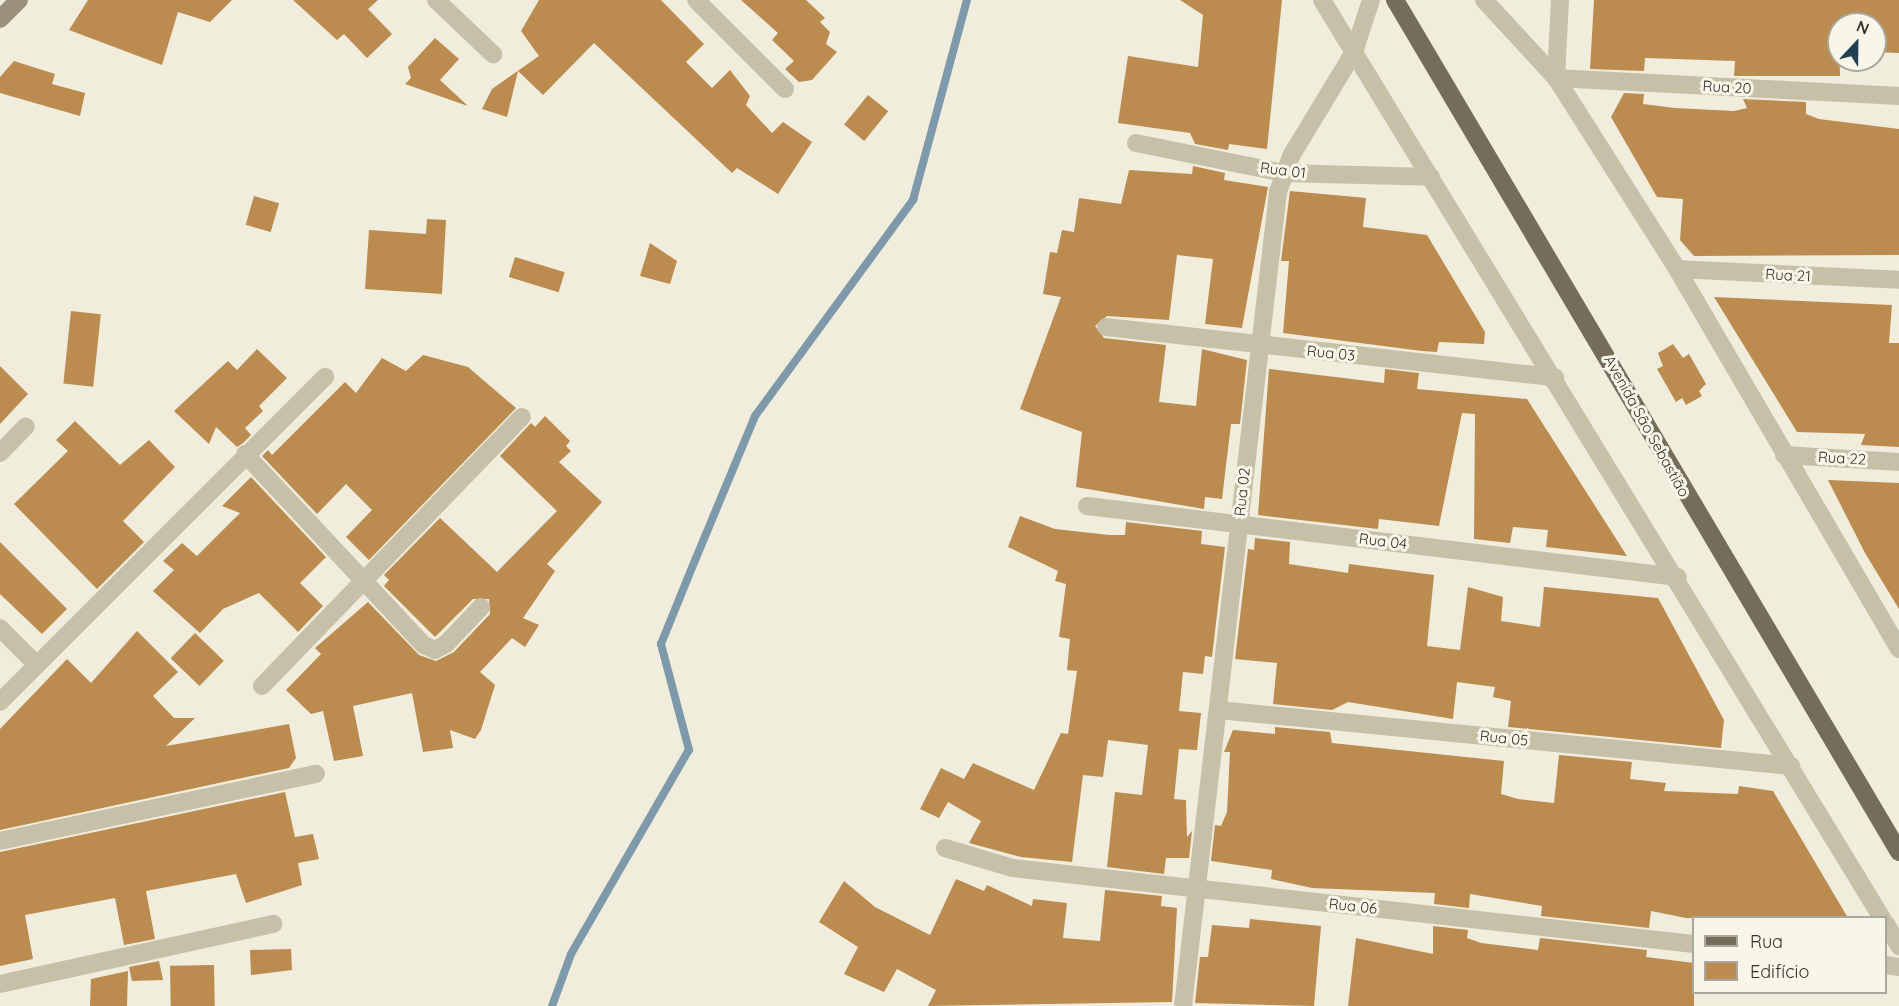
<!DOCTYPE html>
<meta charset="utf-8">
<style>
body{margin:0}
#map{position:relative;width:1899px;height:1006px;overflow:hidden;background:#f0eddd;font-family:Quicksand,sans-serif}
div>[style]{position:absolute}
.stream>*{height:8px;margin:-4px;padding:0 4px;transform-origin:4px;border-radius:4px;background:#7e9aaa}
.building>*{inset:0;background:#bb8b4f;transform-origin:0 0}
.street>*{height:18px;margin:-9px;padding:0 9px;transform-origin:9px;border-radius:9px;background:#c7c0a9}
.secondary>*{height:18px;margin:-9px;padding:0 9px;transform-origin:9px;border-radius:9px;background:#9a907b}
.primary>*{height:18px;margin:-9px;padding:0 9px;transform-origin:9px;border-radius:9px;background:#756c5b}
span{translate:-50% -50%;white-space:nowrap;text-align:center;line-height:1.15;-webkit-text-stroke:6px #f8f6e8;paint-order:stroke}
.street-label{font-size:15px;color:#353029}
.legend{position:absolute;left:1692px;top:916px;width:195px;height:78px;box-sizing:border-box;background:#f8f6e8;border:2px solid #aaa79c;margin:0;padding:8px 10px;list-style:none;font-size:18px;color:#353029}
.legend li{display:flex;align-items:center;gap:12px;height:30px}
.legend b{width:30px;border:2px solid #aaa79c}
.north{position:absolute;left:1827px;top:12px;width:60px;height:60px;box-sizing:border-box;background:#f8f6e8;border:2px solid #aaa79c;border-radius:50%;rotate:22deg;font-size:16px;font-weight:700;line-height:24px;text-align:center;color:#353029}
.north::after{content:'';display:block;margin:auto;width:21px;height:27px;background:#224053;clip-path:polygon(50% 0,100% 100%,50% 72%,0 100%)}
</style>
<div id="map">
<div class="stream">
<i style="left:552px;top:1006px;width:55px;rotate:-69.9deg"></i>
<i style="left:571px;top:954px;width:236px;rotate:-60deg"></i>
<i style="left:689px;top:750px;width:110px;rotate:-104.8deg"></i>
<i style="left:661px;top:644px;width:93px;rotate:-67.9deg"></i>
<i style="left:696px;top:558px;width:154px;rotate:-67.4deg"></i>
<i style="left:755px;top:416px;width:268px;rotate:-53.8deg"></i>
<i style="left:913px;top:200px;width:207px;rotate:-74.9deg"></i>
</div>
<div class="building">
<i style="clip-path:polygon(88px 0,232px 0,210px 22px,178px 12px,162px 65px,69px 30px)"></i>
<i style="clip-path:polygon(293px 0,378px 0,368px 9px,392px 34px,367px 58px,344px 34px,337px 40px)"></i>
<i style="clip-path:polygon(539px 0,661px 0,704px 44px,686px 62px,712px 88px,730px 70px,750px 96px,746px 105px,772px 133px,783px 122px,812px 142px,778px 194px,737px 168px,732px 173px,594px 43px,543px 95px,518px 71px,507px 117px,482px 109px,492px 89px,539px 56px,521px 31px)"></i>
<i style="clip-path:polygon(741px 0,806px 0,825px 18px,820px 22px,830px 32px,826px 44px,837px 52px,812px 80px,799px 82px,785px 69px,794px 61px,772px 40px,778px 33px)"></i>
<i style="clip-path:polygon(1180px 0,1282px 0,1267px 149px,1229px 144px,1228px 150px,1195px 144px,1190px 133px,1118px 123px,1128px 56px,1198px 67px,1203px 15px)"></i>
<i style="clip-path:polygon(1594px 0,1899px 0,1899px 53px,1875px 52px,1875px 24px,1839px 24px,1840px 76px,1734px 76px,1735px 61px,1645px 58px,1644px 71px,1590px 69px)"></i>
<i style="clip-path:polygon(435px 38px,459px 59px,440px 80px,468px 106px,405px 84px,411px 78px,408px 67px)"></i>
<i style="clip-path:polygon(14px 61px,55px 74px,52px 84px,85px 93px,80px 116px,0 93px,0 77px)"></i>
<i style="clip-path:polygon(1624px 93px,1644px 94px,1643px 104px,1675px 108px,1734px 111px,1747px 108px,1743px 99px,1806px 102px,1806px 114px,1819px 119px,1899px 129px,1899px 255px,1694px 256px,1680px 240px,1683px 199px,1657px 197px,1611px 117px)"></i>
<i style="left:868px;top:95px;width:26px;height:38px;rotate:39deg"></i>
<i style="clip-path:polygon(1193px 166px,1225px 173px,1224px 180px,1268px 187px,1242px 328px,1205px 324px,1213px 259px,1177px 255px,1169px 320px,1107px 316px,1095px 326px,1104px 338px,1166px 345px,1159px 402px,1196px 406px,1202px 349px,1247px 360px,1240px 424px,1231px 424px,1222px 499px,1205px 497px,1204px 509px,1076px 487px,1082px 432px,1020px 409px,1061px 297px,1043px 294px,1050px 252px,1057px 253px,1062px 230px,1074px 232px,1079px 198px,1121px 204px,1129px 170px,1192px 174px)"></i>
<i style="clip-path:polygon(1290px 191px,1366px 198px,1363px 227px,1427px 235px,1485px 332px,1484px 344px,1439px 342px,1437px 352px,1422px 351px,1283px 333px,1289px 261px,1281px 261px)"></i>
<i style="left:254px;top:196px;width:26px;height:30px;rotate:16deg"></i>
<i style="clip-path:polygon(427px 219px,446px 220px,442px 294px,365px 289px,369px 230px,426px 234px)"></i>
<i style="clip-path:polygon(650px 243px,677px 261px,670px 284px,640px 276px)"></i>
<i style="left:515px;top:257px;width:52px;height:21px;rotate:17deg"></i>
<i style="clip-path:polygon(1714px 297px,1892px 305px,1889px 343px,1899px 343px,1899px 447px,1861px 445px,1865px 434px,1797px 432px)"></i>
<i style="left:71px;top:311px;width:30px;height:73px;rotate:6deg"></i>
<i style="clip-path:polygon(1673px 344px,1683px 358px,1689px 354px,1706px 384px,1699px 391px,1702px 396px,1686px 405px,1682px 398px,1676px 402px,1657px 369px,1663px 366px,1658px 353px)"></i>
<i style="clip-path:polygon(257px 349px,287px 378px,259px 406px,263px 411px,245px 428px,251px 435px,243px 443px,237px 447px,216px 427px,209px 444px,174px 411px,228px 361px,237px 370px)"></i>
<i style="clip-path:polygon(423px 355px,468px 367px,516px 408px,369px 560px,346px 537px,372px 510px,346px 484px,317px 514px,262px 456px,268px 450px,272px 455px,345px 382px,356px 393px,382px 358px,406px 371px)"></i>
<i style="clip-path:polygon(0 366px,28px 394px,0 424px)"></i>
<i style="clip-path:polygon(1269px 369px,1384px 383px,1385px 369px,1419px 373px,1417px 389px,1527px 399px,1627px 556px,1546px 547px,1548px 530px,1513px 527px,1510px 543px,1474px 539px,1475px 414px,1462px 413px,1439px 526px,1379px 519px,1378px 529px,1258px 515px)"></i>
<i style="clip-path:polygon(545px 416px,570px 441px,566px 446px,571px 451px,559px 462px,602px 502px,547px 564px,555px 571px,523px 618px,539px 625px,525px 647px,512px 638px,480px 672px,495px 685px,481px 730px,475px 739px,450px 730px,453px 748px,423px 752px,412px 693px,353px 706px,363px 756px,334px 761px,323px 711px,311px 714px,286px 690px,321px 654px,315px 648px,368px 602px,419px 655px,436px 661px,454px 652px,490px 614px,489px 599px,473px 599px,435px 637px,384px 586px,389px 580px,384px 575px,440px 518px,497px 572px,557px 511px,500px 456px,531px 423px,535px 427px)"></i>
<i style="clip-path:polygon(75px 421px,120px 465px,149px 440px,175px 467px,123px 521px,144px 542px,97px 589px,14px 504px,68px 451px,56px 440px)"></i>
<i style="clip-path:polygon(251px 477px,326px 557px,300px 583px,323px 606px,298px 632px,259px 593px,223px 609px,200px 633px,153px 591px,174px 570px,163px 561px,182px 543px,197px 556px,240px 513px,222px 506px)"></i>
<i style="clip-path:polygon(1828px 480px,1899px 483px,1899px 609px,1865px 553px)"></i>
<i style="clip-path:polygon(1020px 516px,1055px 529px,1109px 535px,1125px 535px,1126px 522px,1202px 531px,1201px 544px,1225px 547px,1212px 657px,1205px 656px,1203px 674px,1183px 672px,1179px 711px,1201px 713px,1197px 750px,1179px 749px,1174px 799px,1186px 800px,1187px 837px,1192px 831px,1189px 858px,1166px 858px,1164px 874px,1107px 867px,1115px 792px,1142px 795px,1148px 745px,1108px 740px,1103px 777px,1083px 775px,1072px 862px,1021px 857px,969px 843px,981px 821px,948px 802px,939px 818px,920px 809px,941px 768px,964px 779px,973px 763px,1034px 790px,1061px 733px,1068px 734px,1077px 671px,1067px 670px,1070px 639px,1059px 637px,1066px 584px,1055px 581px,1058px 571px,1008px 547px)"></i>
<i style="clip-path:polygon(1255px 538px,1290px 542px,1289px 564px,1348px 573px,1349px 564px,1434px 575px,1427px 646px,1460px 650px,1468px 587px,1503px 597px,1501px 621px,1540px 627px,1544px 587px,1658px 598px,1724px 720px,1721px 748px,1508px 727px,1511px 701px,1493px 697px,1495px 687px,1457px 682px,1453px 719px,1348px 702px,1332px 710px,1273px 704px,1277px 663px,1235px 659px,1248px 549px,1254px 550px)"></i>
<i style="clip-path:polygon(0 542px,67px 609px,42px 634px,0 594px)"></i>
<i style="clip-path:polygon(137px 631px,178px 672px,153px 696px,174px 718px,195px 718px,166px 746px,289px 724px,296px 758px,289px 768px,0 830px,0 729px,67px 659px,91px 683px)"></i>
<i style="left:195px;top:633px;width:40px;height:35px;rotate:44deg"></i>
<i style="clip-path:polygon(1275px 727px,1330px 732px,1332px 743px,1504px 761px,1501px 794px,1518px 799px,1554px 803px,1559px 755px,1632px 762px,1630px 779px,1666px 783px,1664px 791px,1738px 794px,1739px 786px,1773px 791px,1848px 918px,1686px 918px,1651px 911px,1649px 928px,1541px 916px,1542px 906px,1470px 894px,1469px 908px,1434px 904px,1435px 893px,1312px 888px,1271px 879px,1272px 870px,1211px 861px,1215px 825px,1221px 826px,1227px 812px,1230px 752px,1224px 752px,1233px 730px,1275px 734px)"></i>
<i style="clip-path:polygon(285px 792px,295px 837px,313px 834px,319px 859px,298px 863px,302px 885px,246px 903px,236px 874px,146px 891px,155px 939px,124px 945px,115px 898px,25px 915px,33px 959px,0 966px,0 852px)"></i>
<i style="clip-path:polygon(956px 879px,984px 891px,987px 885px,1032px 906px,1033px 899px,1067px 903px,1063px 938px,1100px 941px,1105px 890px,1162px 896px,1161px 906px,1177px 908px,1172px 1002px,928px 1006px,936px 990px,897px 969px,884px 992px,844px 974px,858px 947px,819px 922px,844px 881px,875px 907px,930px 935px)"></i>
<i style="clip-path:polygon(1250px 919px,1321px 926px,1314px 1006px,1195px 1003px,1200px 957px,1208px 957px,1212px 925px,1249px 928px)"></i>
<i style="clip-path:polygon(1433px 926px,1468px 930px,1467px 938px,1481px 943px,1538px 950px,1540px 938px,1647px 950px,1646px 957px,1694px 963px,1694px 1006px,1348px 1006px,1356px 938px,1433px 954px)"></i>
<i style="clip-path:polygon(291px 949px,292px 970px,251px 975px,250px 950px)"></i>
<i style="clip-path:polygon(159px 961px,163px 980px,132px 981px,129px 967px)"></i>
<i style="left:214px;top:965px;width:41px;height:44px;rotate:89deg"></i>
<i style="clip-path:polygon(128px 971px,127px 1006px,90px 1006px,91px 979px)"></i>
</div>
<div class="street">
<i style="left:436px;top:0;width:79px;rotate:43.5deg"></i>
<i style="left:696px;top:0;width:126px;rotate:45deg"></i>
<i style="left:1322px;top:0;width:1075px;rotate:58.62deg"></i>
<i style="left:1484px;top:0;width:106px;rotate:47.3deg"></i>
<i style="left:1556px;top:78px;width:226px;rotate:57.6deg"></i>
<i style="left:1677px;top:269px;width:440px;rotate:59.7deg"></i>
<i style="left:1556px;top:78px;width:343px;rotate:3deg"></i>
<i style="left:1556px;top:78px;width:78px;rotate:-87.1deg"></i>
<i style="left:1136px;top:143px;width:150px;rotate:11.5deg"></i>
<i style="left:1283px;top:173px;width:148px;rotate:1.5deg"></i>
<i style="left:1677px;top:269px;width:222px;rotate:2.8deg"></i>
<i style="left:1106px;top:327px;width:452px;rotate:6.4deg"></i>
<i style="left:0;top:453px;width:37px;rotate:-46deg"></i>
<i style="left:245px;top:454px;width:262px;rotate:46.9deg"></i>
<i style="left:424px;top:645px;width:12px;rotate:24deg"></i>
<i style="left:435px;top:650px;width:13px;rotate:-29deg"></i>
<i style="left:446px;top:644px;width:51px;rotate:-46.6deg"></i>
<i style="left:1784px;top:455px;width:115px;rotate:3.5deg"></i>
<i style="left:1087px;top:506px;width:595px;rotate:6.85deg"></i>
<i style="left:0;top:628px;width:51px;rotate:45deg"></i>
<i style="left:262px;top:686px;width:374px;rotate:-46deg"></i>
<i style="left:0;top:702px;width:460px;rotate:-45deg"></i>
<i style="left:1218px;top:710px;width:576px;rotate:5.58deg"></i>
<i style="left:0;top:841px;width:323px;rotate:-12deg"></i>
<i style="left:945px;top:848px;width:71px;rotate:16.4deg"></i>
<i style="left:1013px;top:868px;width:685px;rotate:6.37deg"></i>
<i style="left:1886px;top:924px;width:26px;rotate:59deg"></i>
<i style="left:1886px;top:965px;width:13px;rotate:9deg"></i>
<i style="left:0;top:984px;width:280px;rotate:-12.4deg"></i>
<i style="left:1183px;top:1006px;width:820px;rotate:-83.34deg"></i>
<i style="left:1278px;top:192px;width:38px;rotate:-70deg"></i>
<i style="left:1291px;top:156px;width:122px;rotate:-58.8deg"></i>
<i style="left:1354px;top:52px;width:55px;rotate:-71.9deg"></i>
</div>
<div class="secondary">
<i style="left:0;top:19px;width:27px;rotate:-45deg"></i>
</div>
<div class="primary">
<i style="left:1395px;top:0;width:990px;rotate:59.39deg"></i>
</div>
<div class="street-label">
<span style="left:1727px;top:87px;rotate:3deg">Rua 20</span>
<span style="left:1283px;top:170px;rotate:7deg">Rua 01</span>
<span style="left:1788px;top:275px;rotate:3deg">Rua 21</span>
<span style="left:1331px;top:353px;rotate:6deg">Rua 03</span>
<span style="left:1647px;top:426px;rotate:61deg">Avenida São Sebastião</span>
<span style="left:1842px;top:458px;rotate:3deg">Rua 22</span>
<span style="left:1242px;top:492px;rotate:-84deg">Rua 02</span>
<span style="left:1383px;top:541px;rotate:7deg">Rua 04</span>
<span style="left:1504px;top:738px;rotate:6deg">Rua 05</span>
<span style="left:1353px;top:906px;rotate:6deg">Rua 06</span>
</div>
<ul class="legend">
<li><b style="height:8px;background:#756c5b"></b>Rua</li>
<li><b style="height:16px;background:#bb8b4f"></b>Edifício</li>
</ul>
<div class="north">N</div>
</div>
